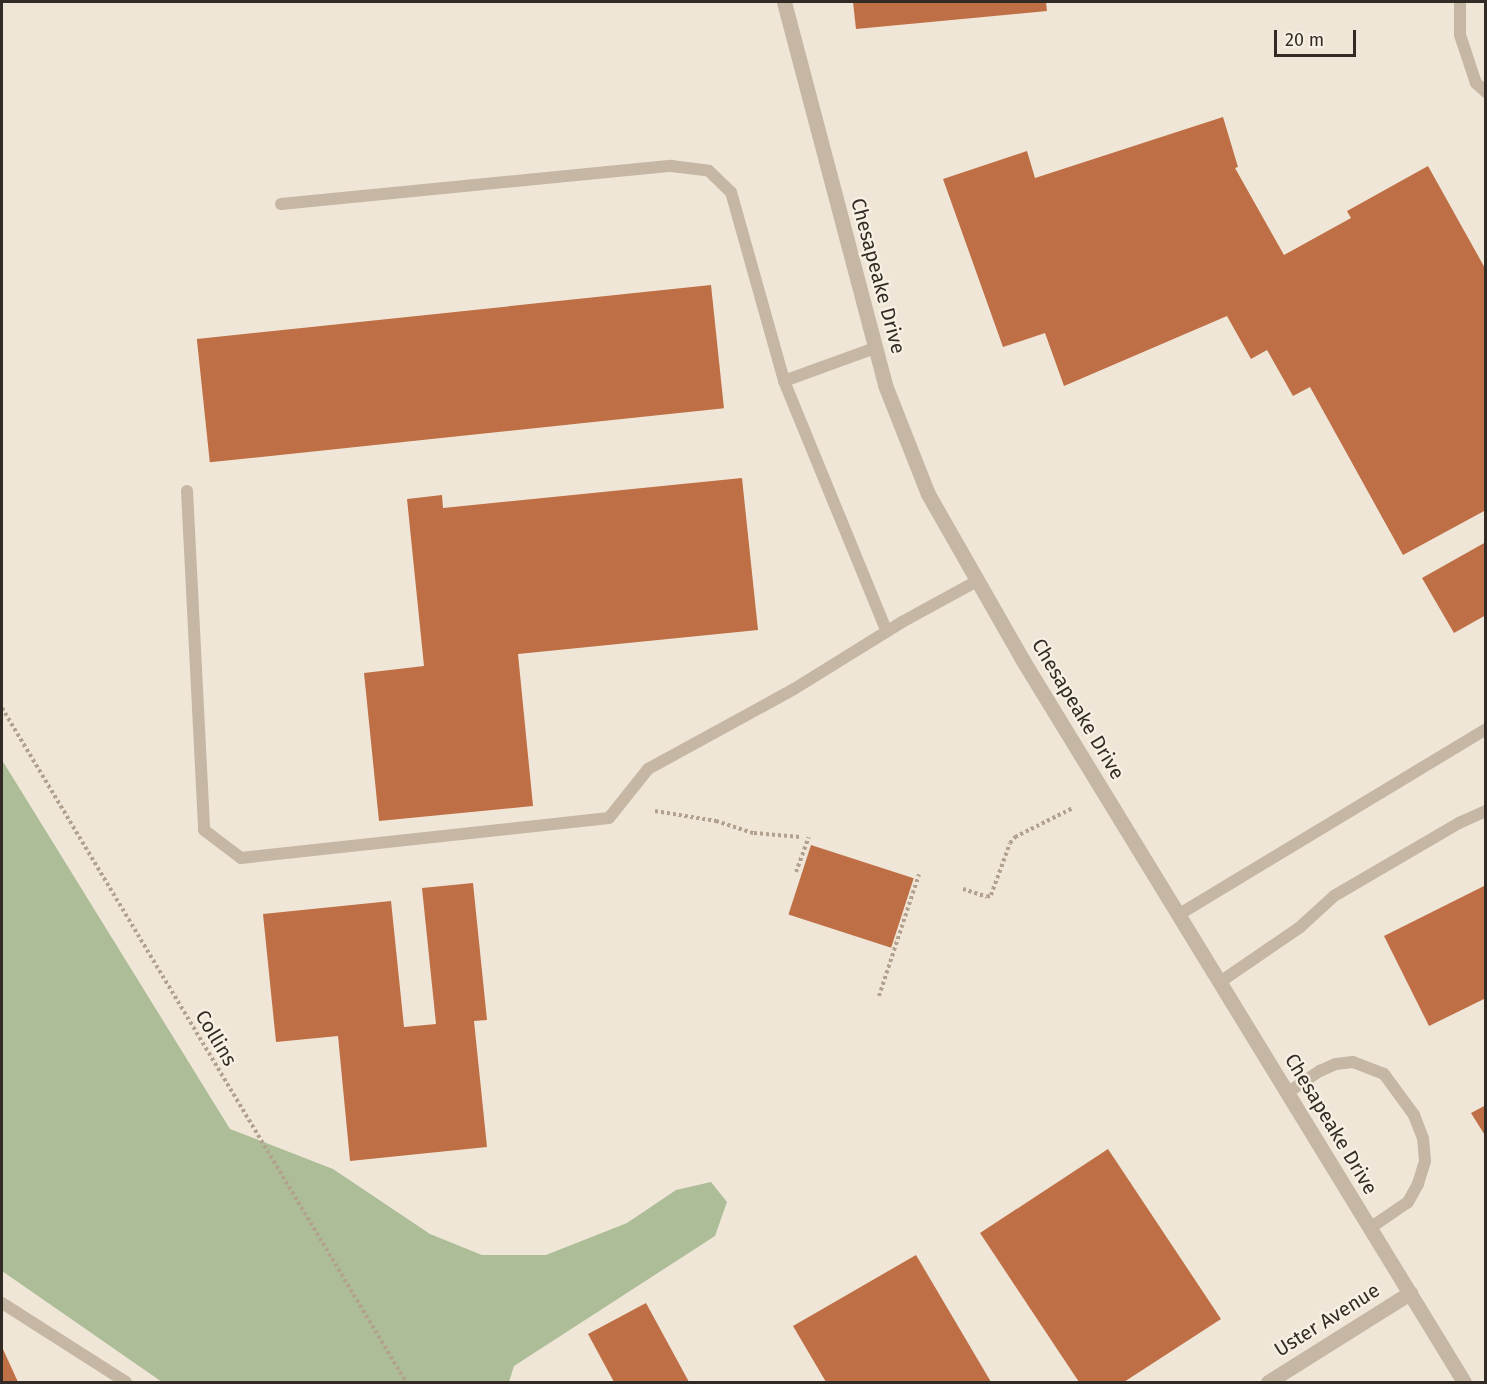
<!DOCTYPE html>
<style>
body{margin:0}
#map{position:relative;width:1487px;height:1384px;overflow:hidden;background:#efe6d7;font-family:"Fira Sans",sans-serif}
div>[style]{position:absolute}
.green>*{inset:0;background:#adbd98}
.building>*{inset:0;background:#bf6f45;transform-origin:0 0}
.path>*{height:4px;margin-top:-2px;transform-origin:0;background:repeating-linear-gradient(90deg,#b2a18e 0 3px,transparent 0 6px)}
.service>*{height:12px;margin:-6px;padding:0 6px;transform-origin:6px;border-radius:6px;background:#c6b7a4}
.minor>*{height:15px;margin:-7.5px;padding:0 7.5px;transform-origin:7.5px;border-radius:7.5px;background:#c6b7a4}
.tertiary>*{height:15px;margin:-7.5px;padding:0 7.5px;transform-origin:7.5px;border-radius:7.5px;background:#c6b7a4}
span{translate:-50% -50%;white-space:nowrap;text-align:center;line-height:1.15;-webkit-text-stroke:4.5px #f7f0e3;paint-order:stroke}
.street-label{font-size:20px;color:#322b25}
.frame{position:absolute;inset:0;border:3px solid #322b25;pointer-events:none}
.scale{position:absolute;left:1274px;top:30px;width:82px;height:27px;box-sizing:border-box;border:3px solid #322b25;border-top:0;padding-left:8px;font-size:18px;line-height:21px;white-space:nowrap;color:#322b25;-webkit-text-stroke:4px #f7f0e3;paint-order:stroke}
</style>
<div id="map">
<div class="green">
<i style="clip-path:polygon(2px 760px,230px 1129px,333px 1169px,430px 1234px,482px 1255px,546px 1255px,627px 1223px,676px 1190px,711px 1182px,727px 1202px,715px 1236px,514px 1366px,509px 1382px,162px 1382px,2px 1271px)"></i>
</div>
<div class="building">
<i style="clip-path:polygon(853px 2px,1046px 2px,1047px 11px,856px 29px)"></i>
<i style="clip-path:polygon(1223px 117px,1238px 167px,1235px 168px,1284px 255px,1351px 218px,1347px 211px,1428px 166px,1486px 270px,1486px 510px,1403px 555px,1310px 387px,1293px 396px,1267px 350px,1251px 359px,1227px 316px,1064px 386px,1045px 333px,1003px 347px,943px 179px,1027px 151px,1035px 178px)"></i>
<i style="left:711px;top:285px;width:124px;height:517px;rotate:84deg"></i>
<i style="clip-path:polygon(742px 478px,758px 630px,518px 654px,533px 806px,379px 821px,364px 673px,424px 666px,407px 499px,442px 495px,443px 508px)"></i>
<i style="clip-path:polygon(1486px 542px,1486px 615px,1454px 633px,1422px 578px)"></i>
<i style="left:811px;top:845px;width:108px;height:73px;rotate:18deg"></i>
<i style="clip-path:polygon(473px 883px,487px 1020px,474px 1021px,487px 1147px,350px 1161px,338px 1036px,276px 1042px,263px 914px,391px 901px,404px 1027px,436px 1024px,422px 888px)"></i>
<i style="clip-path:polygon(1486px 885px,1486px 998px,1429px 1026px,1384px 936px)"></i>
<i style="clip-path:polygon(1486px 1105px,1486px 1137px,1471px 1113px)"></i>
<i style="clip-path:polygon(1108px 1149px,1221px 1319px,1124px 1382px,1079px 1382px,980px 1233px)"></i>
<i style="clip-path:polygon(916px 1255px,991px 1382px,826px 1382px,793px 1326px)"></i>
<i style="clip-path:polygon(646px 1303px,689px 1382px,614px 1382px,588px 1334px)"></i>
<i style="clip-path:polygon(2px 1347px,18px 1382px,2px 1382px)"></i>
</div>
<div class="path">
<i style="left:2px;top:708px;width:786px;rotate:59.06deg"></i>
<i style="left:655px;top:811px;width:62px;rotate:9.3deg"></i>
<i style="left:716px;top:821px;width:40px;rotate:18deg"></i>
<i style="left:754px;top:833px;width:47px;rotate:4.9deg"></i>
<i style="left:796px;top:872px;width:37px;rotate:-70deg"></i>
<i style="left:963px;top:889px;width:25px;rotate:18deg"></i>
<i style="left:987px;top:897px;width:4px;rotate:-27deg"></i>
<i style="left:991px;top:895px;width:55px;rotate:-69.9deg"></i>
<i style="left:1010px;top:843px;width:8px;rotate:-50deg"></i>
<i style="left:1015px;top:837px;width:65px;rotate:-26.6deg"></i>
<i style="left:879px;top:996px;width:128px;rotate:-71.8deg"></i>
</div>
<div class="service">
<i style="left:1460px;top:2px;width:33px;rotate:90deg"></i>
<i style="left:1460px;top:35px;width:51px;rotate:71.6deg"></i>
<i style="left:1476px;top:83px;width:13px;rotate:42deg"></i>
<i style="left:281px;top:204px;width:392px;rotate:-5.6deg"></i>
<i style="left:671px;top:166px;width:38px;rotate:7deg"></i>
<i style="left:709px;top:171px;width:30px;rotate:44deg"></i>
<i style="left:731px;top:192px;width:196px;rotate:74.3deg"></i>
<i style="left:784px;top:381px;width:271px;rotate:67.7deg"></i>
<i style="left:784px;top:381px;width:97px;rotate:-19.9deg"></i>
<i style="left:187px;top:491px;width:339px;rotate:87.1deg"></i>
<i style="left:204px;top:830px;width:46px;rotate:37.1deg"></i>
<i style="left:241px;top:858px;width:370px;rotate:-6.2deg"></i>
<i style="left:609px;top:818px;width:63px;rotate:-51.5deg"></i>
<i style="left:648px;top:769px;width:166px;rotate:-28.7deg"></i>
<i style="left:794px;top:689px;width:127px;rotate:-31.8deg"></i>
<i style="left:902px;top:622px;width:85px;rotate:-28.7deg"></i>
<i style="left:1178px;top:915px;width:360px;rotate:-31.1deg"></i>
<i style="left:1220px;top:982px;width:96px;rotate:-34.4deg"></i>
<i style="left:1299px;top:928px;width:47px;rotate:-42.4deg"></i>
<i style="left:1334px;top:896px;width:145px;rotate:-30.3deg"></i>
<i style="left:1459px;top:823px;width:30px;rotate:-24deg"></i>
<i style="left:1287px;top:1093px;width:40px;rotate:-34deg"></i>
<i style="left:1320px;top:1071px;width:17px;rotate:-24deg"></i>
<i style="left:1336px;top:1064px;width:17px;rotate:-7deg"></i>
<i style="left:1353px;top:1062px;width:33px;rotate:21deg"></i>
<i style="left:1384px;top:1074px;width:51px;rotate:53.8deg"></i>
<i style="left:1414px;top:1115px;width:25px;rotate:69deg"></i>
<i style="left:1423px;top:1138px;width:23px;rotate:85deg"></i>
<i style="left:1425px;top:1161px;width:24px;rotate:107deg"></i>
<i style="left:1418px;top:1184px;width:21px;rotate:119deg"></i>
<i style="left:1408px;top:1202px;width:46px;rotate:145.6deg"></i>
<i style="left:2px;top:1303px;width:147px;rotate:32.5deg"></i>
</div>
<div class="minor">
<i style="left:1268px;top:1382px;width:168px;rotate:-32.1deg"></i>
</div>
<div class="tertiary">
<i style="left:784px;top:2px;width:396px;rotate:75.2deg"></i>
<i style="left:885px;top:385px;width:117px;rotate:68.5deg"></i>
<i style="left:928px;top:494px;width:190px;rotate:60.3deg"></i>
<i style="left:1022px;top:659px;width:847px;rotate:58.56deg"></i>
</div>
<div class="street-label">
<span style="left:878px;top:276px;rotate:75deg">Chesapeake Drive</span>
<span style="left:1078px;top:709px;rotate:59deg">Chesapeake Drive</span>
<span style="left:216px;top:1038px;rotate:59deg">Collins</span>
<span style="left:1331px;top:1124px;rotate:59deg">Chesapeake Drive</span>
<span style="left:1327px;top:1320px;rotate:-32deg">Uster Avenue</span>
</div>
<div class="frame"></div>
<div class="scale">20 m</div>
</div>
